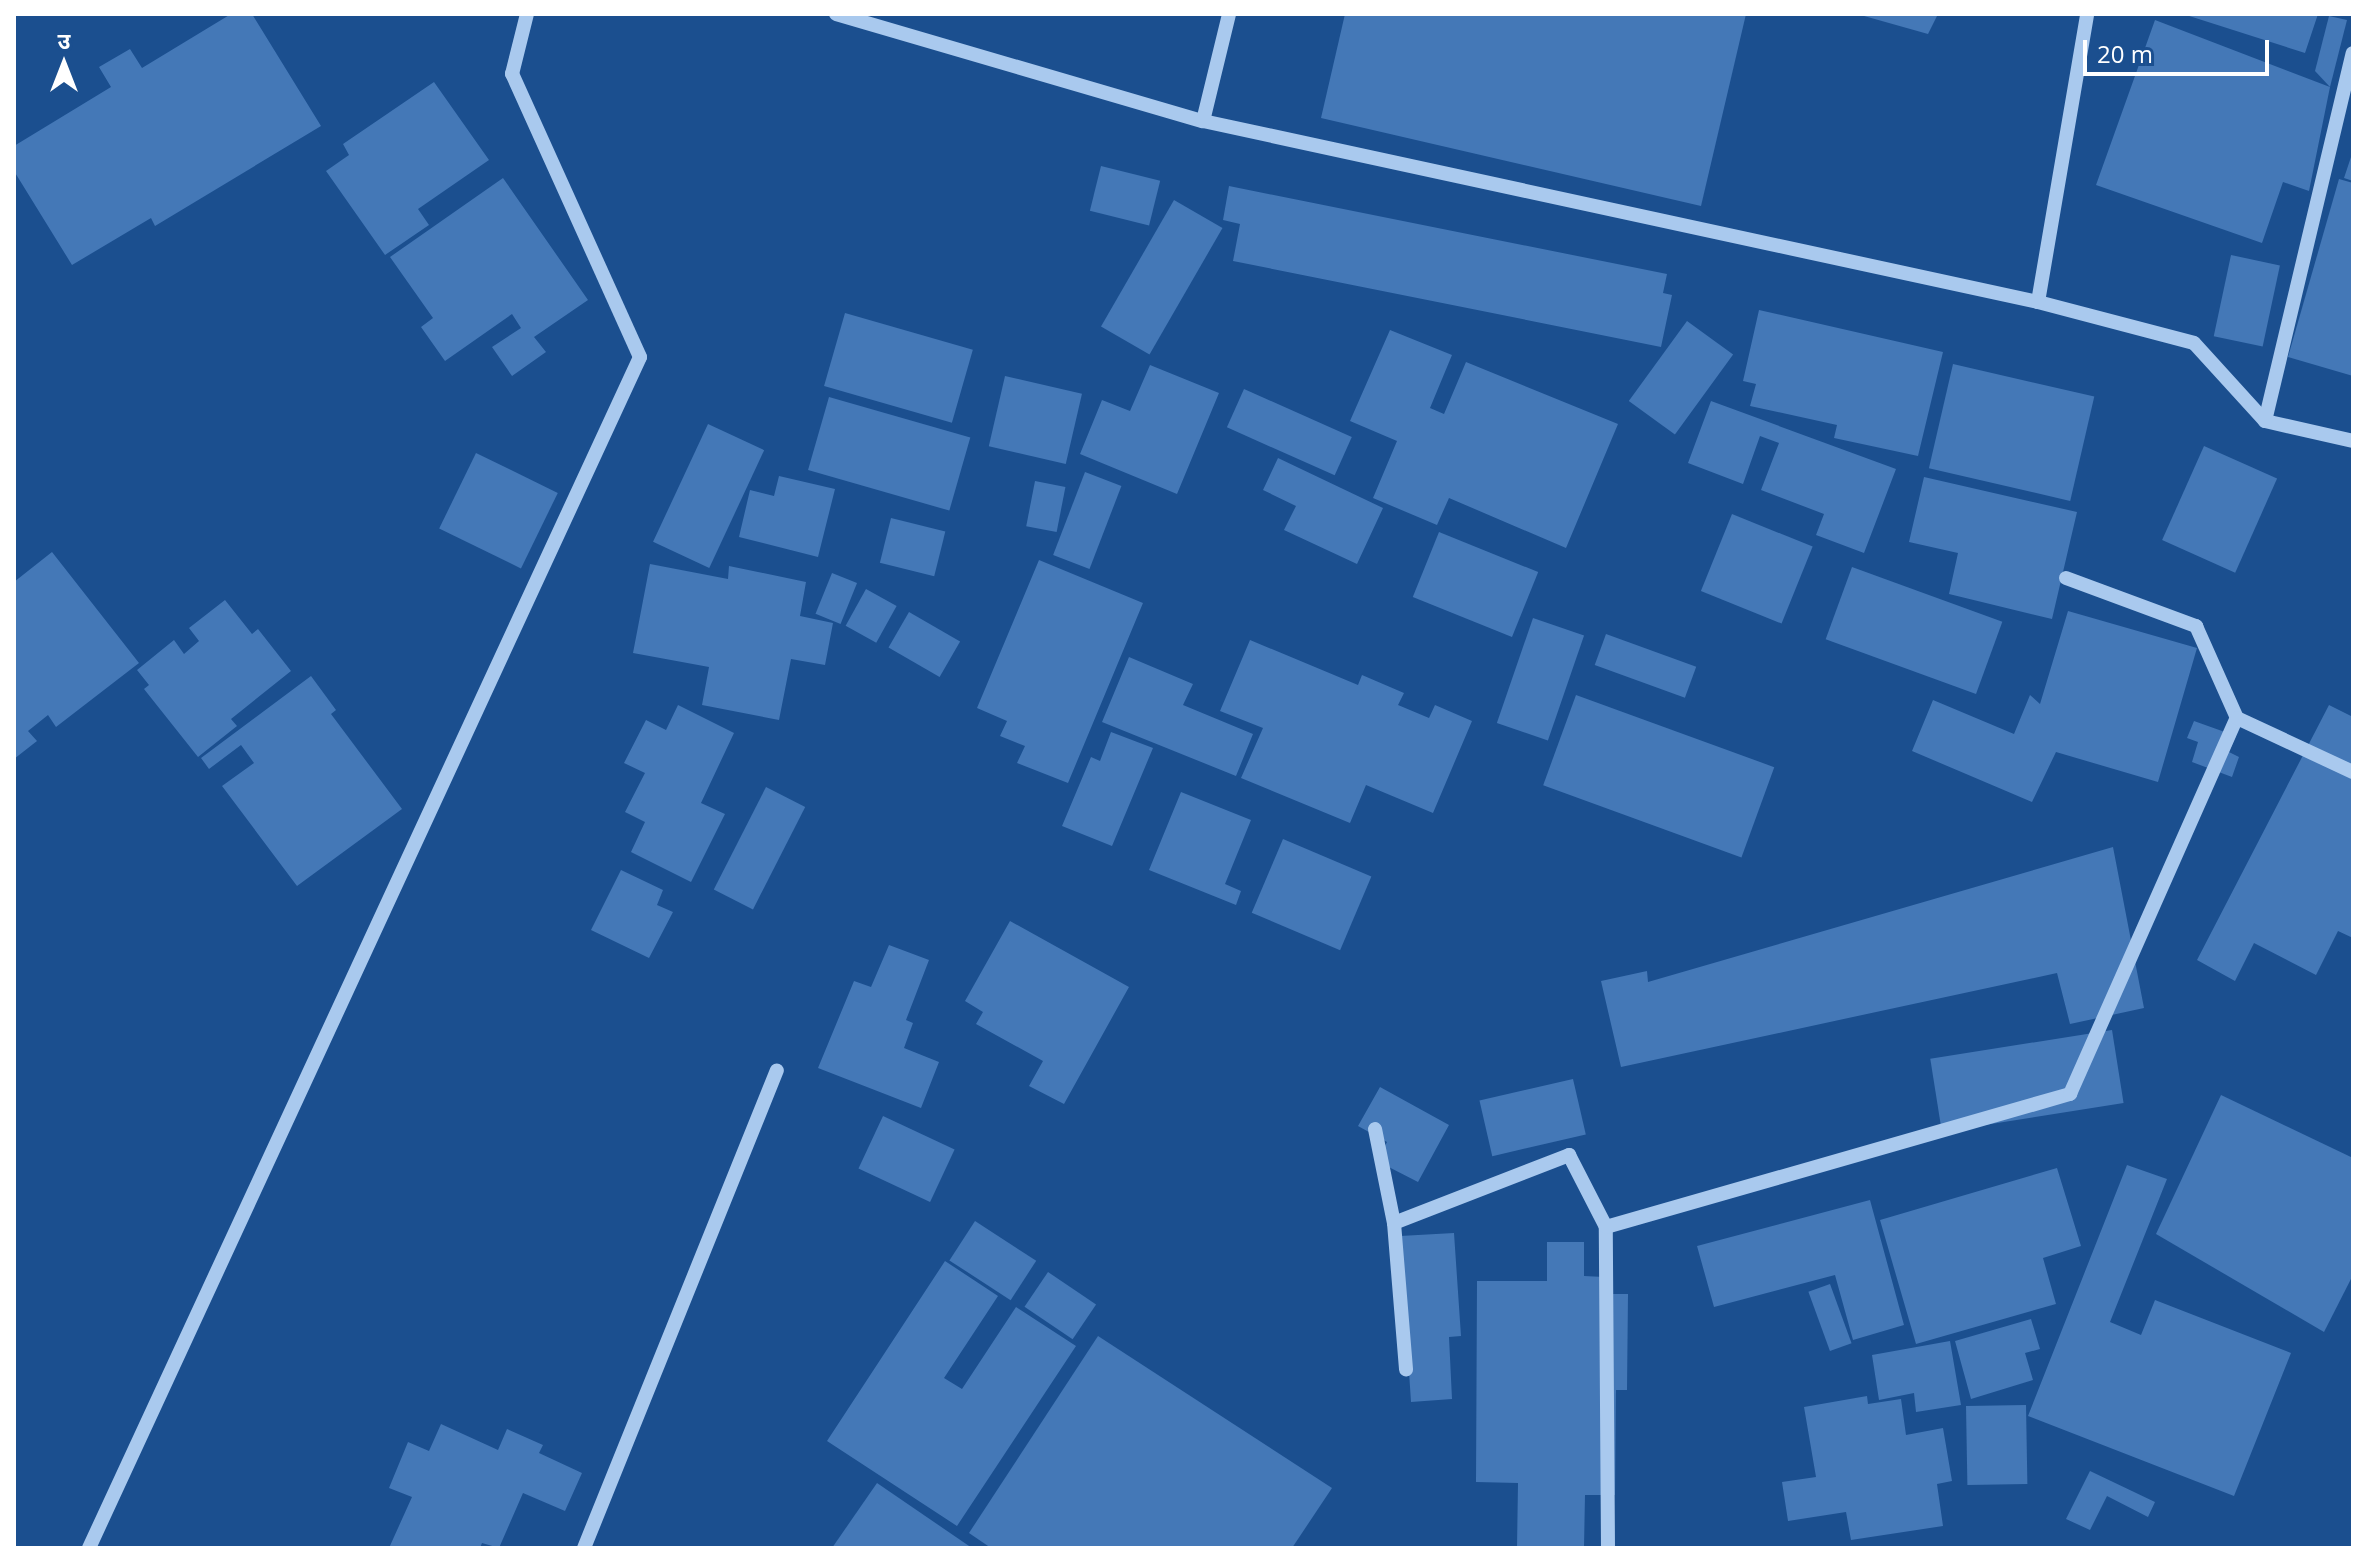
<!DOCTYPE html>
<meta charset="utf-8">
<style>
body{margin:0}
#map{position:relative;width:2367px;height:1562px;overflow:hidden;background:#1b4f8f;font-family:"Open Sans","Noto Sans Devanagari",sans-serif}
div>[style]{position:absolute}
.building>*{inset:0;background:#4478b7;transform-origin:0 0}
.minor>*{height:14px;margin:-7px;padding:0 7px;transform-origin:7px;border-radius:7px;background:#a9c9ee}
span{translate:-50% -50%;white-space:nowrap;text-align:center;line-height:1.15;-webkit-text-stroke:8px #1b4f8f;paint-order:stroke}
.frame{position:absolute;inset:0;border:16px solid #fff;pointer-events:none}
.north{position:absolute;left:24px;top:24px;width:80px;height:80px;-webkit-text-stroke:6px #1b4f8f;paint-order:stroke;rotate:0deg;font-size:22px;font-weight:700;line-height:32px;text-align:center;color:#fff}
.north::after{content:'';display:block;margin:auto;width:28px;height:36px;background:#fff;clip-path:polygon(50% 0,100% 100%,50% 72%,0 100%)}
.scale{position:absolute;left:2083px;top:40px;width:186px;height:36px;box-sizing:border-box;border:4px solid #fff;border-top:0;padding-left:10px;font-size:24px;line-height:28px;white-space:nowrap;color:#fff;-webkit-text-stroke:6px #1b4f8f;paint-order:stroke}
</style>
<div id="map">
<div class="building">
<i style="clip-path:polygon(231px 14px,252px 14px,321px 126px,155px 226px,151px 218px,72px 265px,14px 171px,14px 146px,111px 87px,99px 67px,130px 49px,142px 68px)"></i>
<i style="clip-path:polygon(1345px 14px,1746px 14px,1701px 206px,1321px 118px)"></i>
<i style="clip-path:polygon(1857px 14px,1938px 14px,1928px 34px)"></i>
<i style="clip-path:polygon(2183px 14px,2318px 14px,2305px 53px)"></i>
<i style="clip-path:polygon(2329px 16px,2347px 20px,2330px 87px,2315px 71px)"></i>
<i style="clip-path:polygon(2155px 20px,2330px 87px,2309px 191px,2283px 182px,2262px 243px,2096px 185px)"></i>
<i style="clip-path:polygon(434px 82px,489px 160px,418px 209px,429px 225px,385px 255px,326px 171px,349px 155px,343px 144px)"></i>
<i style="clip-path:polygon(2353px 151px,2353px 181px,2344px 178px)"></i>
<i style="left:1101px;top:166px;width:61px;height:46px;rotate:14deg"></i>
<i style="clip-path:polygon(503px 178px,588px 300px,534px 337px,546px 352px,512px 376px,492px 347px,521px 328px,512px 314px,445px 361px,421px 327px,433px 318px,390px 257px)"></i>
<i style="clip-path:polygon(2339px 179px,2353px 183px,2353px 376px,2288px 357px)"></i>
<i style="clip-path:polygon(1229px 186px,1667px 274px,1663px 293px,1672px 295px,1661px 347px,1233px 261px,1240px 224px,1223px 220px)"></i>
<i style="left:1174px;top:200px;width:56px;height:146px;rotate:30deg"></i>
<i style="left:2231px;top:255px;width:50px;height:83px;rotate:12deg"></i>
<i style="clip-path:polygon(1759px 310px,1943px 352px,1918px 456px,1834px 438px,1837px 425px,1750px 406px,1756px 384px,1743px 381px)"></i>
<i style="left:845px;top:313px;width:133px;height:76px;rotate:16deg"></i>
<i style="left:1687px;top:321px;width:57px;height:99px;rotate:36deg"></i>
<i style="clip-path:polygon(1390px 330px,1452px 355px,1430px 408px,1444px 414px,1466px 362px,1618px 424px,1566px 548px,1449px 498px,1437px 525px,1373px 498px,1397px 441px,1350px 421px)"></i>
<i style="left:1953px;top:364px;width:145px;height:107px;rotate:13deg"></i>
<i style="clip-path:polygon(1150px 365px,1219px 393px,1177px 494px,1080px 454px,1102px 400px,1130px 411px)"></i>
<i style="left:1005px;top:376px;width:79px;height:72px;rotate:13deg"></i>
<i style="left:1244px;top:389px;width:118px;height:42px;rotate:24deg"></i>
<i style="left:829px;top:397px;width:147px;height:76px;rotate:16deg"></i>
<i style="clip-path:polygon(1711px 401px,1896px 469px,1864px 553px,1816px 535px,1824px 514px,1761px 490px,1779px 443px,1760px 436px,1743px 484px,1688px 463px)"></i>
<i style="left:708px;top:424px;width:62px;height:130px;rotate:25deg"></i>
<i style="left:2204px;top:446px;width:80px;height:103px;rotate:24deg"></i>
<i style="left:476px;top:453px;width:91px;height:84px;rotate:26deg"></i>
<i style="clip-path:polygon(1278px 458px,1383px 508px,1357px 564px,1284px 530px,1296px 506px,1263px 490px)"></i>
<i style="left:1085px;top:472px;width:39px;height:89px;rotate:21deg"></i>
<i style="clip-path:polygon(779px 476px,835px 489px,818px 557px,739px 537px,750px 490px,774px 496px)"></i>
<i style="clip-path:polygon(1924px 477px,2077px 512px,2052px 619px,1949px 594px,1958px 553px,1909px 542px)"></i>
<i style="left:1035px;top:481px;width:31px;height:46px;rotate:11deg"></i>
<i style="left:1732px;top:514px;width:87px;height:83px;rotate:22deg"></i>
<i style="left:891px;top:518px;width:56px;height:46px;rotate:14deg"></i>
<i style="left:1439px;top:532px;width:107px;height:70px;rotate:22deg"></i>
<i style="clip-path:polygon(52px 552px,139px 663px,56px 727px,48px 715px,28px 731px,37px 741px,14px 759px,14px 582px)"></i>
<i style="clip-path:polygon(1039px 560px,1143px 603px,1068px 783px,1017px 763px,1025px 746px,1000px 736px,1007px 721px,977px 708px)"></i>
<i style="clip-path:polygon(650px 564px,728px 579px,729px 566px,806px 582px,800px 616px,833px 623px,825px 665px,791px 659px,779px 720px,702px 705px,709px 667px,633px 653px)"></i>
<i style="left:1852px;top:567px;width:160px;height:77px;rotate:20deg"></i>
<i style="left:832px;top:573px;width:27px;height:44px;rotate:22deg"></i>
<i style="left:866px;top:589px;width:35px;height:42px;rotate:29deg"></i>
<i style="clip-path:polygon(225px 600px,252px 634px,258px 629px,291px 671px,231px 719px,237px 726px,198px 757px,144px 689px,149px 685px,137px 670px,174px 640px,184px 654px,199px 641px,189px 628px)"></i>
<i style="clip-path:polygon(2068px 611px,2197px 648px,2158px 782px,2056px 752px,2032px 802px,1912px 751px,1933px 700px,2014px 734px,2030px 695px,2040px 704px)"></i>
<i style="left:909px;top:612px;width:59px;height:41px;rotate:30deg"></i>
<i style="left:1533px;top:618px;width:54px;height:111px;rotate:19deg"></i>
<i style="left:1606px;top:634px;width:96px;height:33px;rotate:20deg"></i>
<i style="clip-path:polygon(1250px 640px,1358px 685px,1362px 675px,1404px 693px,1398px 705px,1429px 718px,1435px 705px,1472px 721px,1433px 813px,1366px 785px,1350px 823px,1241px 778px,1263px 728px,1220px 711px)"></i>
<i style="clip-path:polygon(1129px 657px,1193px 684px,1183px 705px,1253px 734px,1236px 776px,1102px 722px)"></i>
<i style="clip-path:polygon(311px 676px,336px 710px,331px 714px,402px 809px,297px 886px,222px 786px,254px 763px,241px 745px,209px 769px,201px 758px)"></i>
<i style="left:1576px;top:695px;width:211px;height:96px;rotate:20deg"></i>
<i style="clip-path:polygon(678px 705px,734px 733px,701px 803px,725px 814px,691px 882px,631px 852px,645px 822px,625px 812px,645px 773px,624px 763px,646px 720px,666px 730px)"></i>
<i style="clip-path:polygon(2329px 705px,2353px 717px,2353px 938px,2338px 931px,2316px 975px,2254px 943px,2235px 981px,2197px 960px)"></i>
<i style="clip-path:polygon(2194px 721px,2236px 736px,2229px 752px,2239px 757px,2232px 777px,2192px 762px,2198px 742px,2187px 738px)"></i>
<i style="clip-path:polygon(1111px 732px,1153px 748px,1112px 846px,1062px 826px,1091px 757px,1100px 761px)"></i>
<i style="left:766px;top:787px;width:44px;height:115px;rotate:27deg"></i>
<i style="clip-path:polygon(1181px 792px,1251px 820px,1225px 884px,1241px 891px,1236px 905px,1149px 870px)"></i>
<i style="left:1283px;top:839px;width:96px;height:80px;rotate:23deg"></i>
<i style="clip-path:polygon(2113px 847px,2144px 1008px,2070px 1024px,2057px 973px,1621px 1067px,1601px 981px,1647px 971px,1648px 982px)"></i>
<i style="clip-path:polygon(621px 870px,663px 890px,657px 905px,673px 912px,649px 958px,591px 930px)"></i>
<i style="clip-path:polygon(1010px 921px,1129px 987px,1064px 1104px,1029px 1086px,1043px 1061px,976px 1024px,983px 1012px,965px 1001px)"></i>
<i style="clip-path:polygon(889px 945px,929px 960px,906px 1020px,913px 1023px,904px 1048px,939px 1062px,921px 1108px,818px 1068px,854px 981px,871px 987px)"></i>
<i style="left:2112px;top:1030px;width:74px;height:184px;rotate:81deg"></i>
<i style="left:1573px;top:1079px;width:57px;height:96px;rotate:77deg"></i>
<i style="clip-path:polygon(1380px 1087px,1449px 1125px,1418px 1182px,1377px 1161px,1387px 1142px,1358px 1126px)"></i>
<i style="clip-path:polygon(2221px 1095px,2353px 1158px,2353px 1275px,2324px 1332px,2156px 1234px)"></i>
<i style="left:883px;top:1116px;width:79px;height:58px;rotate:25deg"></i>
<i style="clip-path:polygon(2127px 1165px,2167px 1179px,2110px 1322px,2141px 1335px,2155px 1300px,2291px 1353px,2234px 1496px,2028px 1416px)"></i>
<i style="clip-path:polygon(2057px 1168px,2081px 1246px,2043px 1258px,2056px 1304px,1916px 1344px,1880px 1220px)"></i>
<i style="clip-path:polygon(1870px 1200px,1904px 1325px,1853px 1340px,1835px 1275px,1714px 1307px,1697px 1246px)"></i>
<i style="left:975px;top:1221px;width:73px;height:47px;rotate:33deg"></i>
<i style="clip-path:polygon(1454px 1233px,1461px 1336px,1449px 1337px,1452px 1399px,1411px 1402px,1400px 1236px)"></i>
<i style="clip-path:polygon(1547px 1242px,1584px 1242px,1584px 1276px,1604px 1277px,1604px 1294px,1628px 1294px,1627px 1390px,1616px 1390px,1615px 1495px,1585px 1495px,1584px 1548px,1517px 1548px,1518px 1483px,1476px 1482px,1477px 1281px,1547px 1281px)"></i>
<i style="clip-path:polygon(945px 1261px,998px 1296px,944px 1378px,962px 1389px,1016px 1307px,1076px 1346px,957px 1526px,827px 1441px)"></i>
<i style="left:1048px;top:1272px;width:58px;height:42px;rotate:34deg"></i>
<i style="left:1830px;top:1284px;width:63px;height:23px;rotate:70deg"></i>
<i style="clip-path:polygon(2031px 1319px,2040px 1349px,2025px 1353px,2033px 1380px,1971px 1399px,1955px 1341px)"></i>
<i style="clip-path:polygon(1098px 1336px,1332px 1488px,1292px 1548px,991px 1548px,969px 1533px)"></i>
<i style="clip-path:polygon(1950px 1341px,1961px 1405px,1916px 1412px,1914px 1393px,1879px 1400px,1872px 1355px)"></i>
<i style="clip-path:polygon(1867px 1396px,1868px 1404px,1901px 1399px,1906px 1435px,1943px 1428px,1952px 1481px,1937px 1484px,1943px 1526px,1851px 1540px,1846px 1512px,1788px 1521px,1782px 1482px,1816px 1477px,1804px 1407px)"></i>
<i style="left:2026px;top:1405px;width:79px;height:60px;rotate:89deg"></i>
<i style="clip-path:polygon(441px 1424px,498px 1450px,507px 1429px,543px 1445px,539px 1453px,582px 1473px,565px 1511px,523px 1493px,499px 1548px,482px 1543px,480px 1548px,389px 1548px,412px 1497px,389px 1488px,408px 1442px,429px 1451px)"></i>
<i style="clip-path:polygon(2090px 1471px,2155px 1502px,2148px 1517px,2107px 1496px,2090px 1530px,2066px 1519px)"></i>
<i style="clip-path:polygon(877px 1483px,972px 1548px,832px 1548px)"></i>
</div>
<div class="minor">
<i style="left:836px;top:14px;width:382px;rotate:16.3deg"></i>
<i style="left:1203px;top:121px;width:854px;rotate:12.23deg"></i>
<i style="left:2038px;top:302px;width:161px;rotate:14.7deg"></i>
<i style="left:2194px;top:343px;width:105px;rotate:47.7deg"></i>
<i style="left:2265px;top:421px;width:90px;rotate:12.8deg"></i>
<i style="left:1203px;top:121px;width:110px;rotate:-76.3deg"></i>
<i style="left:2038px;top:302px;width:292px;rotate:-80.3deg"></i>
<i style="left:2265px;top:421px;width:378px;rotate:-76.6deg"></i>
<i style="left:2066px;top:578px;width:139px;rotate:20.3deg"></i>
<i style="left:2196px;top:626px;width:101px;rotate:66deg"></i>
<i style="left:1375px;top:1129px;width:96px;rotate:78.6deg"></i>
<i style="left:1394px;top:1223px;width:188px;rotate:-21.2deg"></i>
<i style="left:1569px;top:1155px;width:81px;rotate:62.8deg"></i>
<i style="left:1394px;top:1223px;width:147px;rotate:85.3deg"></i>
<i style="left:89px;top:1548px;width:1312px;rotate:-65.17deg"></i>
<i style="left:640px;top:357px;width:311px;rotate:-114.3deg"></i>
<i style="left:512px;top:74px;width:62px;rotate:-76deg"></i>
<i style="left:584px;top:1548px;width:515px;rotate:-68.01deg"></i>
<i style="left:1608px;top:1548px;width:321px;rotate:-90.4deg"></i>
<i style="left:1606px;top:1227px;width:483px;rotate:-16deg"></i>
<i style="left:2070px;top:1094px;width:411px;rotate:-66.1deg"></i>
<i style="left:2237px;top:718px;width:128px;rotate:25deg"></i>
</div>
<div class="frame"></div>
<div class="north">उ</div>
<div class="scale">20 m</div>
</div>
